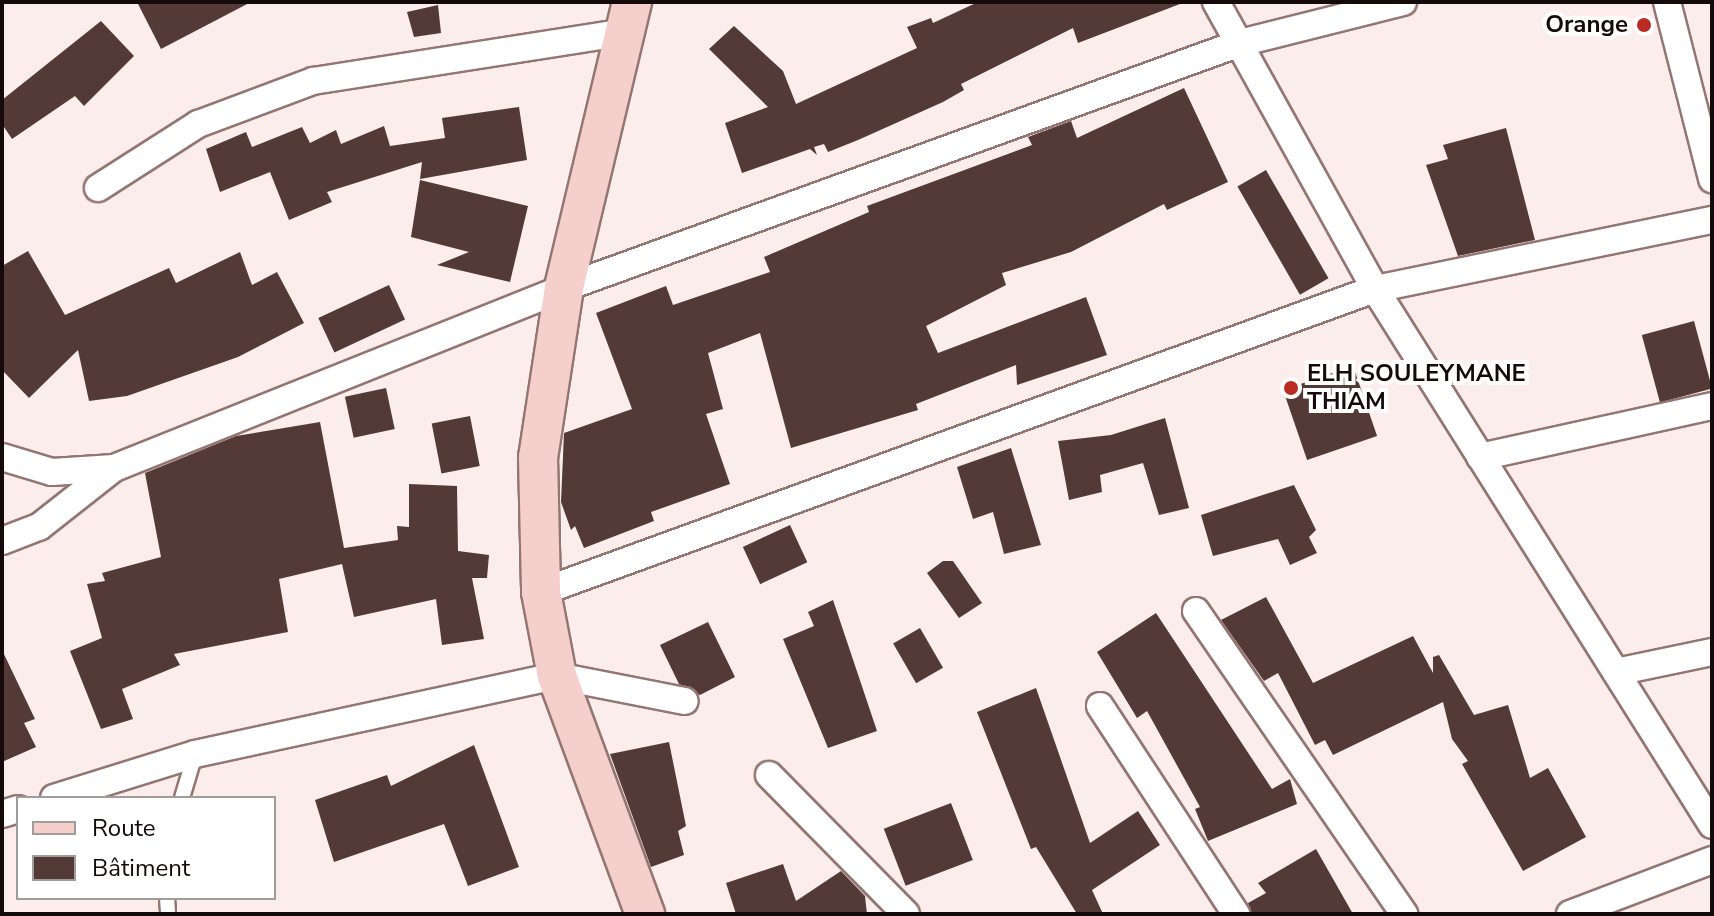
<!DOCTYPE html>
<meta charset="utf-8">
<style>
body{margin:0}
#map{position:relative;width:1714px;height:916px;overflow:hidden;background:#faedeb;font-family:"Nunito Sans",sans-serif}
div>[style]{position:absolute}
.building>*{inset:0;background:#533a36;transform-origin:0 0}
.roads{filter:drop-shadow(2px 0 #937672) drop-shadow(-2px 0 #937672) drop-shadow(0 2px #937672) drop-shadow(0 -2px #937672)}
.lane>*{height:14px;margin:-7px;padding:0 7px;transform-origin:7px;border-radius:7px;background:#fff}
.street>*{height:26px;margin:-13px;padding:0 13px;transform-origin:13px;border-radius:13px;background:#fff}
.secondary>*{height:38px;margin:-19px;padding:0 19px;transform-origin:19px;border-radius:19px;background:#f5cfcb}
.dots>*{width:22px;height:22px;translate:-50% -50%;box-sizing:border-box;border:4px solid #fefefe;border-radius:50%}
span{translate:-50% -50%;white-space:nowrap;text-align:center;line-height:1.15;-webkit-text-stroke:8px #fefefe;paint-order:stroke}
.poi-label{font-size:24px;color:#140a09;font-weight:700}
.right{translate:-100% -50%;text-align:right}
.left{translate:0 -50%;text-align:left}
.frame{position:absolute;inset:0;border:4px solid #140a09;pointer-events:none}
.legend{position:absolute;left:16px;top:796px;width:260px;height:104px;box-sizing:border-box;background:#fefefe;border:2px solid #a09c9c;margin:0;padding:10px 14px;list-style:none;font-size:24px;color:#140a09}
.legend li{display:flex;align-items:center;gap:16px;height:40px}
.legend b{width:40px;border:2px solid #a09c9c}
</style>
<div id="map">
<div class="building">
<i style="clip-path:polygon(137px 2px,251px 2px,161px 49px)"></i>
<i style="clip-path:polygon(978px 2px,1180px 4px,1078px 43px,1073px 28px,961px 84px,964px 90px,943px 102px,858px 140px,828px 152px,824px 144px,814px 147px,817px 155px,810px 149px,742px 173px,725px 123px,768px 107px,709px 49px,734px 26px,783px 71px,796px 104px,917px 48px,907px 27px,931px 18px,933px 23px)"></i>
<i style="clip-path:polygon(438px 5px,441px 33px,414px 37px,407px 12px)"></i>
<i style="clip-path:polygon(101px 21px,134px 56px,84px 106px,75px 96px,12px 139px,2px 124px,2px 100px)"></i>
<i style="clip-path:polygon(1184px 88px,1228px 182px,1167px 210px,1164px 204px,1071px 252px,1002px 273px,1006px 285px,926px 326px,938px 353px,1086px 297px,1107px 355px,1017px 385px,1016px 365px,916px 404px,918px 410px,791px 448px,760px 333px,708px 353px,723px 409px,706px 414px,730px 484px,651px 512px,654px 521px,584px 548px,575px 526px,571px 530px,561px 502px,564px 433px,632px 409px,596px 313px,666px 286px,673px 305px,770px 272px,764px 257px,869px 212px,867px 206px,1032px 145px,1028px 137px,1071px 121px,1077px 138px)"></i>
<i style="clip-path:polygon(519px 107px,527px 160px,420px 179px,422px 162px,327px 192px,332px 202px,289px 220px,270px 172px,220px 192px,206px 149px,246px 132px,252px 147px,302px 127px,310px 143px,336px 130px,341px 144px,384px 126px,390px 146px,445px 138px,442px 118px)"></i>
<i style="clip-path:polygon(1506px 128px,1535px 240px,1458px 256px,1426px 165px,1448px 159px,1443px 145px)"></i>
<i style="left:1266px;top:170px;width:125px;height:33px;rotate:60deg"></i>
<i style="clip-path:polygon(420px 180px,528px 206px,510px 282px,437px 265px,469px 252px,411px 237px)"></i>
<i style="clip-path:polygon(28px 251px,65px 315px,169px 268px,176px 283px,240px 252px,252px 285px,277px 272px,304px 323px,238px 357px,127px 396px,89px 401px,78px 350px,29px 398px,2px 370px,2px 266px)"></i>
<i style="left:389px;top:285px;width:38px;height:78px;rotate:65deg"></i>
<i style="left:1694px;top:321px;width:70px;height:54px;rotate:75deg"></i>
<i style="left:1353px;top:366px;width:74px;height:74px;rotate:71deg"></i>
<i style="left:386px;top:388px;width:42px;height:42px;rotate:78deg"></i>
<i style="left:470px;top:416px;width:51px;height:39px;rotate:79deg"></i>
<i style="clip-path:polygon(1165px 418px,1189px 508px,1159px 515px,1143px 463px,1100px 475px,1102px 492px,1069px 500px,1058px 441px,1111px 435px)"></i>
<i style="clip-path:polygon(320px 422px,344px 548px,398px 540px,397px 526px,409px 527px,409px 484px,457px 486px,458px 551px,489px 555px,487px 578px,472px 578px,484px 639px,442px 645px,436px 599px,354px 617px,342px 564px,279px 579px,288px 632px,174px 654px,180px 665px,122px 689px,133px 719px,101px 729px,70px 651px,102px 638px,87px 584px,105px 581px,102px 573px,161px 557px,145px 473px,236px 436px)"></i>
<i style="clip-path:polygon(1011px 448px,1041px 545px,1004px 554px,993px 512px,973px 519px,957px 467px)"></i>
<i style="clip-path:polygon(1294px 485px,1316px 530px,1309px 537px,1317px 553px,1290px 565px,1278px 539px,1213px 556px,1201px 515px)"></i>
<i style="left:790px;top:525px;width:41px;height:52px;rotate:65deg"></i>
<i style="clip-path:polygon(943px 561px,953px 561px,982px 603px,959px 618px,927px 573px)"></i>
<i style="clip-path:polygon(1266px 597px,1313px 683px,1413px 636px,1433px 673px,1433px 657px,1439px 655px,1474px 715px,1508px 705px,1530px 778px,1548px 768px,1586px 837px,1523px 871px,1462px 764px,1468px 761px,1452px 739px,1443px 702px,1333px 755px,1325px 740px,1315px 745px,1278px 673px,1264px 681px,1221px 620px)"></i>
<i style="clip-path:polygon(833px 600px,877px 731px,828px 748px,783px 639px,814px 626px,808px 612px)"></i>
<i style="clip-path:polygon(1156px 613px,1272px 789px,1290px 779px,1297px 804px,1208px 841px,1195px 809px,1200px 807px,1147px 711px,1137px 718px,1097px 652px)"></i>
<i style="clip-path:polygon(708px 622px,735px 677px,700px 695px,679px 684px,660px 645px)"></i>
<i style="left:920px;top:628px;width:46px;height:31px;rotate:60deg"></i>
<i style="clip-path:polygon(2px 650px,35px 719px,24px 723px,36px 747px,2px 762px)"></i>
<i style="clip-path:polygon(1036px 688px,1090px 843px,1138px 811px,1160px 845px,1092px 890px,1103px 914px,1077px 914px,1036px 847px,1031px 849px,977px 712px)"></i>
<i style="clip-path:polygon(669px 742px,686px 826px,678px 831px,684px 855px,651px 867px,610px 754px)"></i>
<i style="clip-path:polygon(474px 745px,519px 867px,468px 886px,444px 824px,334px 862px,315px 800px,387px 775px,391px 786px)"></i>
<i style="left:951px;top:803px;width:61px;height:72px;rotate:69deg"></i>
<i style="clip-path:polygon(1316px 849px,1353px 914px,1252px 914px,1248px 903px,1266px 893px,1258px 883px)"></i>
<i style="clip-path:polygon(783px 864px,796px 901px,841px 871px,865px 896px,867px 914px,736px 914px,726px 883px)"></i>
</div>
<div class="roads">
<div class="lane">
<i style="left:182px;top:798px;width:46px;rotate:-73.5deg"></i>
<i style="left:167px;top:898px;width:16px;rotate:86deg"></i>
</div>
<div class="street">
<i style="left:1216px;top:2px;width:328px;rotate:61deg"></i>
<i style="left:1375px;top:289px;width:633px;rotate:57.84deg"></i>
<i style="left:1667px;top:2px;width:183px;rotate:75.7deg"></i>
<i style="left:98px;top:188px;width:119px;rotate:-32.6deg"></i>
<i style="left:198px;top:124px;width:123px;rotate:-20.5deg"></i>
<i style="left:313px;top:81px;width:316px;rotate:-8.9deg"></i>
<i style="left:2px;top:457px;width:52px;rotate:16.7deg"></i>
<i style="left:52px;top:472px;width:62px;rotate:-3.7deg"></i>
<i style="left:1480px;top:457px;width:238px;rotate:-12.4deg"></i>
<i style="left:2px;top:541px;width:40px;rotate:-21deg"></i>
<i style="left:39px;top:527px;width:95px;rotate:-38.2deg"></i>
<i style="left:114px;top:468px;width:485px;rotate:-21.8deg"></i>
<i style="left:564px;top:288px;width:719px;rotate:-19.92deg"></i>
<i style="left:1240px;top:43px;width:168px;rotate:-14.1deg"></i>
<i style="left:541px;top:592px;width:887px;rotate:-19.97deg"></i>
<i style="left:1375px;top:289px;width:344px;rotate:-11.6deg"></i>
<i style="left:1196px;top:611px;width:368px;rotate:55.5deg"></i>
<i style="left:1616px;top:672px;width:98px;rotate:-11.8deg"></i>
<i style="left:1100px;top:706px;width:249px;rotate:56.8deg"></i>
<i style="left:769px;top:775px;width:195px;rotate:45.4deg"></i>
<i style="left:54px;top:798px;width:148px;rotate:-17.3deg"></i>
<i style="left:195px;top:754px;width:370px;rotate:-12.2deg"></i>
<i style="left:557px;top:676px;width:130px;rotate:11.1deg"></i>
<i style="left:2px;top:814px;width:17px;rotate:-17deg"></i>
<i style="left:1570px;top:914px;width:152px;rotate:-20.8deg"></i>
</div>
<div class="secondary">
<i style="left:632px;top:2px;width:294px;rotate:103.4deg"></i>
<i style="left:564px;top:288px;width:171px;rotate:98.7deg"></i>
<i style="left:538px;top:457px;width:135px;rotate:88.7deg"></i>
<i style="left:541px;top:592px;width:86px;rotate:79.2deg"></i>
<i style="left:557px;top:676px;width:254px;rotate:69.7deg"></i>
</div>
</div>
<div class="dots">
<i style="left:1644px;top:25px;background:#ba2c23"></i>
<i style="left:1291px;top:388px;background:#ba2c23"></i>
</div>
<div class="poi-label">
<span class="right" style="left:1628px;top:25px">Orange</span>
<span class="left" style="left:1307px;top:388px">ELH SOULEYMANE<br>THIAM</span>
</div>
<div class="frame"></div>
<ul class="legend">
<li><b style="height:10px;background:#f5cfcb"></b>Route</li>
<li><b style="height:22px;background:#533a36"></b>Bâtiment</li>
</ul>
</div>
